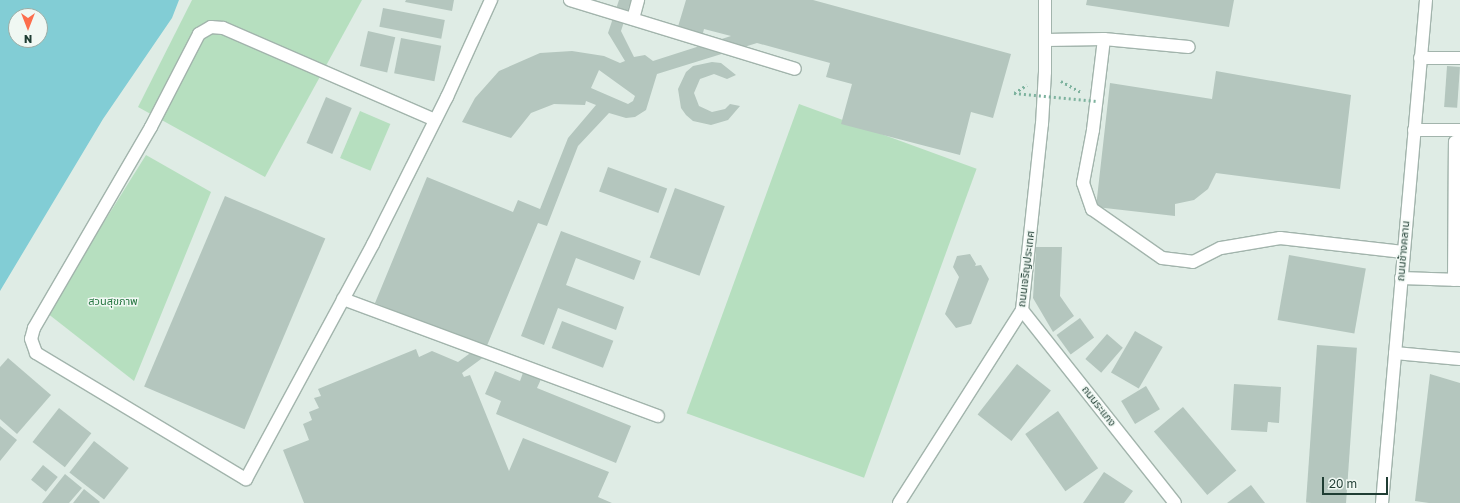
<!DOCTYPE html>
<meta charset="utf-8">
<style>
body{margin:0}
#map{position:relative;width:1460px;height:503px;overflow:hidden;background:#dfece5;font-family:"Golos Text","Noto Sans Thai",sans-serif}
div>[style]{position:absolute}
.green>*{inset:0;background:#b6dfbf;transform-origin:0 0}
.water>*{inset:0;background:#82cdd5}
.building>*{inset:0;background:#b4c6be;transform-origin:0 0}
.path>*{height:2.5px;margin-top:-1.25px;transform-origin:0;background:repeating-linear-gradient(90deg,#7db29e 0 2px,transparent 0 5px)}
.roads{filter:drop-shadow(1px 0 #a2b4ac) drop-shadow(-1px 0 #a2b4ac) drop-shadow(0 1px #a2b4ac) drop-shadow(0 -1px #a2b4ac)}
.minor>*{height:12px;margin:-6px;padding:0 6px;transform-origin:6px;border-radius:6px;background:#fff}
.path-bridge>*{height:2.5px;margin-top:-1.25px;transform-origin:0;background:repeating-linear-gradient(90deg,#7db29e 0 2px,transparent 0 5px)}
span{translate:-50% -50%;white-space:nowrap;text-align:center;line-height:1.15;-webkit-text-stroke:3px #f0f8f3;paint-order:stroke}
.street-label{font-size:11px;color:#1f3d33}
.park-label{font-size:11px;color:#267641}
.north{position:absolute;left:8px;top:8px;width:40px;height:40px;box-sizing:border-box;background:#f0f8f3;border:1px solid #9cada6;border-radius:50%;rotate:180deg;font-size:11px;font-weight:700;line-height:16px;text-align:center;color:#1f3d33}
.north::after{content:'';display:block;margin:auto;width:14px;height:18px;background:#fc6e4d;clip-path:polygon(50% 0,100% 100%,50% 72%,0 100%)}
.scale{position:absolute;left:1322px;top:477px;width:66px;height:18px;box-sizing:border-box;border:2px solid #1f3d33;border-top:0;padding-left:5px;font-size:12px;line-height:14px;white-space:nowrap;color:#1f3d33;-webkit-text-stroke:3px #f0f8f3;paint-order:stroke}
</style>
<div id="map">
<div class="green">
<i style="clip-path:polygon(192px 0,362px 0,265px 177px,138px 107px)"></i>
<i style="left:799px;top:104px;width:189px;height:329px;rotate:20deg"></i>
<i style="left:360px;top:111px;width:33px;height:51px;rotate:23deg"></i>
<i style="clip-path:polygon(146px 155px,211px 192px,134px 381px,47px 313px)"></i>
</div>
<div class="water">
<i style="clip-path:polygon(evenodd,0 0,179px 0,172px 18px,103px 119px,0 291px,0 0,16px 16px,40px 16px,40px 40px,16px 40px,16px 16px)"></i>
</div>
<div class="building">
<i style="clip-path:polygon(406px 0,454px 0,452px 11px,405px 2px)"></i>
<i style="clip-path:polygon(evenodd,619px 0,631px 0,621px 31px,634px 57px,645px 55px,653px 61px,731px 36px,704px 29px,702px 37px,677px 30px,686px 0,813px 0,1011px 54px,993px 118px,971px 112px,960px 155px,841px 124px,852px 84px,826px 77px,830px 63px,757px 43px,657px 74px,646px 110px,635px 117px,626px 118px,609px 113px,578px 146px,547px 226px,538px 223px,486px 348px,492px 351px,462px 373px,464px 377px,470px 375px,509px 471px,523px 438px,609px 472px,598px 497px,612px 503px,304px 503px,283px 450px,309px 440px,303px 424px,312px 420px,309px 412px,319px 408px,314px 398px,321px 396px,318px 389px,416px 349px,419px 357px,432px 351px,458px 362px,480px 346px,375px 303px,427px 177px,513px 212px,518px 200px,540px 209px,568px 138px,596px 105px,586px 101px,585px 105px,554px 104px,531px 113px,511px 138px,462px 122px,475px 98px,499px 71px,540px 53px,572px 51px,604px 56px,620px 63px,625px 61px,608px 33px,619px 0,599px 70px,635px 96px,633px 101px,628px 104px,591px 88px,599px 70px)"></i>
<i style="clip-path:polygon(1087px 0,1234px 0,1229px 27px,1086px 5px)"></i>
<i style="left:383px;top:8px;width:63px;height:19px;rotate:11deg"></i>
<i style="left:368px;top:31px;width:28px;height:36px;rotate:13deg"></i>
<i style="left:401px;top:38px;width:41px;height:36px;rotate:11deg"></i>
<i style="clip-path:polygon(712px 62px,721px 63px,736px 75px,727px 79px,714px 74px,700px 79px,694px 93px,699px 106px,712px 112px,725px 109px,730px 104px,740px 106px,728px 120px,711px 125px,693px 121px,686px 115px,681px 108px,678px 89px,686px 72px,693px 66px)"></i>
<i style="left:1447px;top:66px;width:13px;height:41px;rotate:4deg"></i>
<i style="clip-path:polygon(1216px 71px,1351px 95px,1340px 189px,1216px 173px,1208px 189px,1194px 200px,1175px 204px,1175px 216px,1096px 207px,1110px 83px,1212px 99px)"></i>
<i style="left:326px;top:97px;width:28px;height:50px;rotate:23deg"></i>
<i style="left:608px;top:167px;width:63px;height:26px;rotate:20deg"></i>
<i style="left:675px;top:188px;width:53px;height:74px;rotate:20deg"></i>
<i style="left:225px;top:196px;width:109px;height:207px;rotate:23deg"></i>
<i style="clip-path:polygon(561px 231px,641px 261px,634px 280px,576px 258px,566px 285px,624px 307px,616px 330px,558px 308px,544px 345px,521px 336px)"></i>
<i style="clip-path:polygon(1036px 247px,1062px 247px,1060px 296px,1074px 316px,1053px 332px,1033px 298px)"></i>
<i style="clip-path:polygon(970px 254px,976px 264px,975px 266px,981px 265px,989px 279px,971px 324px,956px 328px,945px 314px,959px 277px,953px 267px,957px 256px)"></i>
<i style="left:1289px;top:255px;width:78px;height:66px;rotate:10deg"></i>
<i style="left:1080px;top:318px;width:24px;height:29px;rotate:54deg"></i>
<i style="left:562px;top:321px;width:55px;height:29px;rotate:21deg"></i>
<i style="left:1135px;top:331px;width:32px;height:48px;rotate:30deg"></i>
<i style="left:1107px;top:334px;width:21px;height:33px;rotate:41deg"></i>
<i style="left:1317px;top:345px;width:40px;height:158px;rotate:4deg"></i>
<i style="clip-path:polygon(8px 358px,51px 395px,17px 434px,0 419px,0 367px)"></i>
<i style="left:1017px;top:364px;width:43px;height:64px;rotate:38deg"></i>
<i style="clip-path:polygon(524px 370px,542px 377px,537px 388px,631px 426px,616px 463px,496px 414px,501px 401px,485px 394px,495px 371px,520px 381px)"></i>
<i style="clip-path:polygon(1430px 374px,1460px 383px,1460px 503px,1429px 503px,1415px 501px)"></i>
<i style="clip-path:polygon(1234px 384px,1281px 387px,1279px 423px,1268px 422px,1267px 432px,1231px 430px)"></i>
<i style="left:1146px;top:386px;width:27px;height:29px;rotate:59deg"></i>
<i style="left:1183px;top:407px;width:83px;height:38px;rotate:50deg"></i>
<i style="left:59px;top:408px;width:41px;height:43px;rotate:38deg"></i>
<i style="left:1058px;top:411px;width:70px;height:40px;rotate:55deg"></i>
<i style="clip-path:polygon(0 426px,17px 440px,0 461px)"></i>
<i style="left:94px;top:441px;width:44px;height:40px;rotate:38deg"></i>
<i style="left:43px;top:465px;width:19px;height:19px;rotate:39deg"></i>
<i style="clip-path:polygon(1104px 472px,1133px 491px,1124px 503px,1083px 503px)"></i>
<i style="clip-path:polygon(65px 474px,82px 488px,69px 503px,42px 503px)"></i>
<i style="clip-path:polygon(1251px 485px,1265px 503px,1227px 503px)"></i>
<i style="clip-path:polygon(84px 489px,100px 502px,99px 503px,73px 503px)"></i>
</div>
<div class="path">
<i style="left:1061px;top:81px;width:23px;rotate:29deg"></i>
<i style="left:1014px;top:93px;width:15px;rotate:-32deg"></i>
</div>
<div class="roads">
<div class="minor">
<i style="left:570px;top:0;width:235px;rotate:17deg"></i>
<i style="left:633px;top:19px;width:20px;rotate:-75deg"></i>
<i style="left:1104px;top:39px;width:92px;rotate:96.9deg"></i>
<i style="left:1093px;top:130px;width:54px;rotate:100.7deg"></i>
<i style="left:1083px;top:183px;width:28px;rotate:71deg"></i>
<i style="left:1092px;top:209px;width:85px;rotate:35deg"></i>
<i style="left:1162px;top:258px;width:31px;rotate:7deg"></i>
<i style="left:1193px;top:262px;width:31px;rotate:-27deg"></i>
<i style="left:1221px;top:248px;width:60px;rotate:-9.6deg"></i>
<i style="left:1280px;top:238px;width:124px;rotate:6.5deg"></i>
<i style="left:1046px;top:40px;width:58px;rotate:-1deg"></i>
<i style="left:1104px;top:39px;width:85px;rotate:5.4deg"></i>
<i style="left:1420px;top:58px;width:40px"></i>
<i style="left:435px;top:120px;width:231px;rotate:-156.5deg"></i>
<i style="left:223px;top:28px;width:12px;rotate:-175deg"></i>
<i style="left:211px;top:27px;width:14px;rotate:150deg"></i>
<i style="left:199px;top:34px;width:105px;rotate:117.3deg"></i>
<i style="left:151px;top:127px;width:233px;rotate:120.2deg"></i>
<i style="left:34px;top:328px;width:11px;rotate:105deg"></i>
<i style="left:31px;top:339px;width:15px;rotate:70deg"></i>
<i style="left:36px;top:353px;width:245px;rotate:31deg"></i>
<i style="left:246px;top:479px;width:267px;rotate:-61.6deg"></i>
<i style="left:373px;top:244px;width:165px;rotate:-63.3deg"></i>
<i style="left:447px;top:97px;width:107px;rotate:-65.6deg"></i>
<i style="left:1414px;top:130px;width:46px"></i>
<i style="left:1401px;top:278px;width:59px;rotate:1.9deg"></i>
<i style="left:1454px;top:280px;width:138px;rotate:-89.6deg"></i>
<i style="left:1455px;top:142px;width:5px"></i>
<i style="left:343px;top:299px;width:336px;rotate:20.4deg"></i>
<i style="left:1022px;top:310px;width:246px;rotate:51.6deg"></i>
<i style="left:1395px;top:353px;width:65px;rotate:5.3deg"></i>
<i style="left:899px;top:503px;width:229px;rotate:-57.5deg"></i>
<i style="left:1022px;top:310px;width:187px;rotate:-83.9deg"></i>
<i style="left:1042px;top:124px;width:52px;rotate:-86.7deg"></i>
<i style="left:1045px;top:72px;width:72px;rotate:-90deg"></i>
<i style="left:1382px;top:503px;width:505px;rotate:-85deg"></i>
</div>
</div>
<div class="path-bridge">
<i style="left:1014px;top:93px;width:83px;rotate:5.5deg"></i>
</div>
<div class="street-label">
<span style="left:1403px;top:251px;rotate:-85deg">ถนนช้างคลาน</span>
<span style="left:1026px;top:269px;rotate:-83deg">ถนนเจริญประเทศ</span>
<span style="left:1099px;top:406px;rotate:52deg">ถนนระแกง</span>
</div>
<div class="park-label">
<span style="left:113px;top:301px">สวนสุขภาพ</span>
</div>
<div class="north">N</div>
<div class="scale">20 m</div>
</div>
